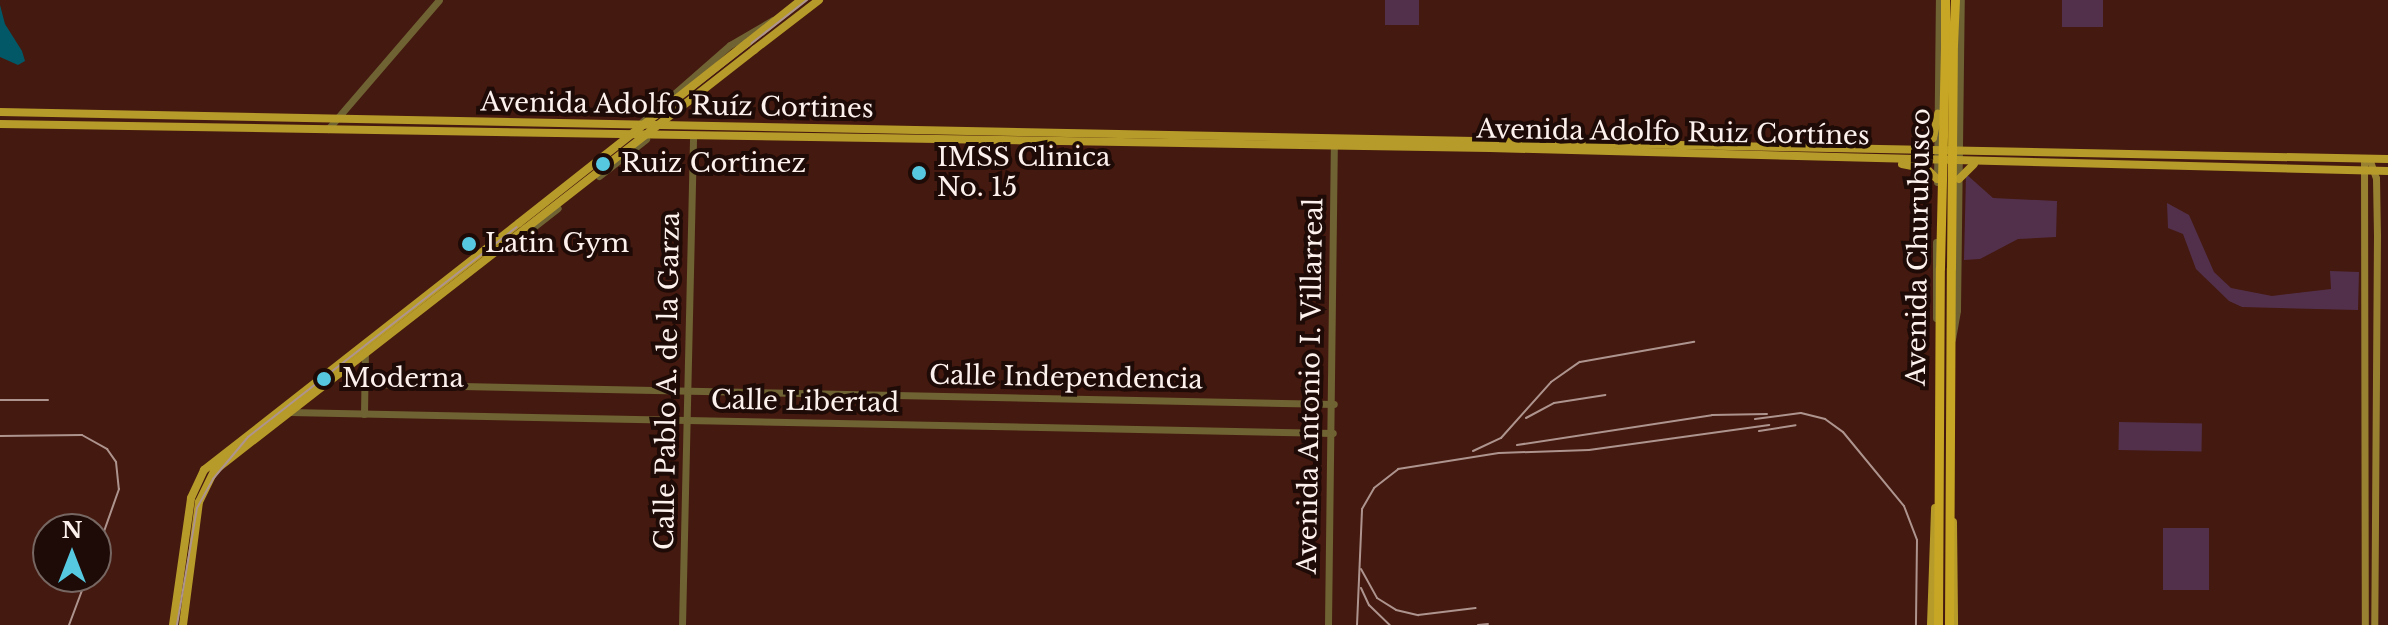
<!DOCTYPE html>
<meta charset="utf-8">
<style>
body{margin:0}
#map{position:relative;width:2388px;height:625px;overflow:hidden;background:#44190f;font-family:"Libre Baskerville",serif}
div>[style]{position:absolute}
.green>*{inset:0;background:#52304c;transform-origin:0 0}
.water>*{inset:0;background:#035867}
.tertiary>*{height:7px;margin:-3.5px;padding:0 3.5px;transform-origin:3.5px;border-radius:3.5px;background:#6f6233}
.secondary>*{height:7px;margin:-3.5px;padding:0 3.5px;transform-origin:3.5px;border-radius:3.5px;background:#988231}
.primary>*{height:8px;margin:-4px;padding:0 4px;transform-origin:4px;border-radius:4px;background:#b79b2a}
.trunk>*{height:9px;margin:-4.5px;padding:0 4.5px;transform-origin:4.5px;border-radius:4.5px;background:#c6a624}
.rail>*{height:2px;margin:-1px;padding:0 1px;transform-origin:1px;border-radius:1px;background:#ae948e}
.primary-bridge>*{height:8px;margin:-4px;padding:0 4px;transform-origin:4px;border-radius:4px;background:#b79b2a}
.trunk-bridge>*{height:9px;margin:-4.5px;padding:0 4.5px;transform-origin:4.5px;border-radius:4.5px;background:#c6a624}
.dots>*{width:22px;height:22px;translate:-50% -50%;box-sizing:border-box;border:4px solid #1e0b07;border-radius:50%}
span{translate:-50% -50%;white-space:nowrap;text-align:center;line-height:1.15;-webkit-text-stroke:8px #1e0b07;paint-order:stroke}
.street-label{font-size:26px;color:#fdf1ee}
.poi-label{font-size:26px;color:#fdf1ee}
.left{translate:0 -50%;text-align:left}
.north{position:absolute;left:32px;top:513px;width:80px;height:80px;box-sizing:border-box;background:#1e0b07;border:2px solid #776763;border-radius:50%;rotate:0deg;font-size:22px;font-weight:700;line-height:32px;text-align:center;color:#fdf1ee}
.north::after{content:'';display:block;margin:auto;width:28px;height:36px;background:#56c9e1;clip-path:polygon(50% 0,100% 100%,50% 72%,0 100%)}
</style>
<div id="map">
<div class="green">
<i style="left:1385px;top:0;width:34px;height:25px"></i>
<i style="left:2062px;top:0;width:41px;height:27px"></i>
<i style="clip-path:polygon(1966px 174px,1993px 198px,2057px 201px,2056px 237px,2018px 239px,1980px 259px,1964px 260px)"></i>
<i style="clip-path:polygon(2167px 203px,2189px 215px,2214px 272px,2231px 288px,2272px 296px,2331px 289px,2330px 271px,2359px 272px,2358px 310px,2242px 307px,2229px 301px,2196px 269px,2183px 234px,2168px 228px)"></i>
<i style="left:2119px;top:422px;width:83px;height:28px;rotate:1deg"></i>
<i style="left:2163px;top:528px;width:46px;height:62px"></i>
</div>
<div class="water">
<i style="clip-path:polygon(0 5px,5px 24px,22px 51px,25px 61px,18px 65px,0 57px)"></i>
</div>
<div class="tertiary">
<i style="left:642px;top:122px;width:117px;rotate:-41.2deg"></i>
<i style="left:730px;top:45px;width:50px;rotate:-30.2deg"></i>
<i style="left:328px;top:129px;width:170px;rotate:-49.3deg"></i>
<i style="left:599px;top:176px;width:60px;rotate:-38.2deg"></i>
<i style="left:1937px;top:182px;width:182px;rotate:-89.4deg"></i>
<i style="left:508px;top:247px;width:63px;rotate:-38deg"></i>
<i style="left:1936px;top:318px;width:76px;rotate:-90deg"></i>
<i style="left:1952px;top:339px;width:29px;rotate:-80deg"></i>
<i style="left:1957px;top:310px;width:310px;rotate:-89.3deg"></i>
<i style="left:365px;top:384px;width:969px;rotate:1.18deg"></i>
<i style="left:289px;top:412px;width:1044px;rotate:1.15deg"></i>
<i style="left:364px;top:414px;width:62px;rotate:-89.1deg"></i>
<i style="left:682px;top:625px;width:488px;rotate:-88.7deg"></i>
<i style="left:1328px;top:625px;width:485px;rotate:-89.3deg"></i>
</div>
<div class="secondary">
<i style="left:2364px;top:158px;width:467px;rotate:89.9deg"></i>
<i style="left:2369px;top:158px;width:21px;rotate:71deg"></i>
<i style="left:2376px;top:178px;width:57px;rotate:89deg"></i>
<i style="left:2377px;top:235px;width:390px;rotate:90.4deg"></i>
</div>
<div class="primary">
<i style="left:747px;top:43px;width:69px;rotate:-38.5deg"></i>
<i style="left:754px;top:50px;width:82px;rotate:-37.6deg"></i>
<i style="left:0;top:112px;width:2388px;rotate:1.13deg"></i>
<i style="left:0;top:124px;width:1490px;rotate:0.92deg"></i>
<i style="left:1490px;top:148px;width:898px;rotate:1.47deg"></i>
<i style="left:1921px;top:146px;width:14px;rotate:-34deg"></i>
<i style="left:1933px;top:138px;width:25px;rotate:-78deg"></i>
<i style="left:1902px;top:164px;width:25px;rotate:11deg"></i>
<i style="left:1927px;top:169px;width:14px;rotate:45deg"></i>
<i style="left:1959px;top:179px;width:21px;rotate:-45deg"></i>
<i style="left:1953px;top:522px;width:103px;rotate:89.4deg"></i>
<i style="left:173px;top:625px;width:128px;rotate:-81.9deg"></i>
<i style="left:191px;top:498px;width:31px;rotate:-65deg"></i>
<i style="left:204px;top:470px;width:400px;rotate:-38.1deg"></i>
<i style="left:183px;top:625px;width:124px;rotate:-82.6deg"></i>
<i style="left:199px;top:502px;width:34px;rotate:-64deg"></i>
<i style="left:214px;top:471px;width:394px;rotate:-37.9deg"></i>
<i style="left:1931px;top:625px;width:117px;rotate:-88deg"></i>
</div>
<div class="trunk">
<i style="left:1945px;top:0;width:44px;rotate:90deg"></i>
<i style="left:1953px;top:45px;width:45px;rotate:-87.5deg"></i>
<i style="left:1938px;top:625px;width:357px;rotate:-89.7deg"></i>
<i style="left:1949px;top:625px;width:357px;rotate:-89.7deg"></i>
</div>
<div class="rail">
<i style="left:0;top:400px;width:48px"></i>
<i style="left:1526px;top:418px;width:32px;rotate:-28deg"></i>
<i style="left:1554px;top:403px;width:52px;rotate:-8.9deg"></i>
<i style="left:1755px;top:419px;width:46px;rotate:-7.4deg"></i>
<i style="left:1801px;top:413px;width:25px;rotate:14deg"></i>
<i style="left:1825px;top:419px;width:22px;rotate:36deg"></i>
<i style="left:1843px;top:432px;width:96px;rotate:50.5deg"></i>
<i style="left:1904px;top:506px;width:36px;rotate:69deg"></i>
<i style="left:1917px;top:540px;width:85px;rotate:90.7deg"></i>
<i style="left:1759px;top:431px;width:37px;rotate:-9deg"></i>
<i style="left:0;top:436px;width:82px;rotate:-0.7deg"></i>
<i style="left:82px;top:435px;width:29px;rotate:29deg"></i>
<i style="left:107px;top:449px;width:16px;rotate:55deg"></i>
<i style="left:116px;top:462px;width:27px;rotate:84deg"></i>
<i style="left:119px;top:489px;width:69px;rotate:109.5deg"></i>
<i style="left:1517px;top:445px;width:197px;rotate:-8.7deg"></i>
<i style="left:1712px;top:415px;width:55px;rotate:-1deg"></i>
<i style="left:1473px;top:451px;width:31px;rotate:-25deg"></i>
<i style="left:1501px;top:438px;width:75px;rotate:-48.2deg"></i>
<i style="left:1551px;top:382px;width:35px;rotate:-35deg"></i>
<i style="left:1580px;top:362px;width:116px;rotate:-10deg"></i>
<i style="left:1361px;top:569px;width:33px;rotate:61deg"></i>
<i style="left:1377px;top:598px;width:22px;rotate:32deg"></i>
<i style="left:1396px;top:610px;width:23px;rotate:13deg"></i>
<i style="left:1418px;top:615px;width:58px;rotate:-6.9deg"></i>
<i style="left:1361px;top:588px;width:19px;rotate:65deg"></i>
<i style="left:1369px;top:605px;width:29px;rotate:44deg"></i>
<i style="left:69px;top:625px;width:51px;rotate:-69.4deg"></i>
<i style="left:177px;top:625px;width:119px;rotate:-80.3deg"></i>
<i style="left:197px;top:508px;width:33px;rotate:-61deg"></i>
<i style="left:213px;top:479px;width:55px;rotate:-50.2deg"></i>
<i style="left:248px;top:437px;width:710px;rotate:-38.02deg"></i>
<i style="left:1357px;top:625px;width:116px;rotate:-87.5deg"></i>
<i style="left:1362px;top:509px;width:24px;rotate:-60deg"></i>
<i style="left:1374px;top:488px;width:31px;rotate:-38deg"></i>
<i style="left:1398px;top:469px;width:102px;rotate:-9deg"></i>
<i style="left:1499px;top:453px;width:90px;rotate:-1.9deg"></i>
<i style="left:1589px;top:450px;width:182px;rotate:-7.9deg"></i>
<i style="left:1478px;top:625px;width:10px;rotate:-6deg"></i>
</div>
<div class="primary-bridge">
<i style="left:519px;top:223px;width:290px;rotate:-38.3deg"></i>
<i style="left:525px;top:229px;width:291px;rotate:-38deg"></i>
</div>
<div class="trunk-bridge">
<i style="left:1940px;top:268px;width:224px;rotate:-88.7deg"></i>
<i style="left:1951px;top:268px;width:223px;rotate:-89.5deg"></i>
</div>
<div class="dots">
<i style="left:603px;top:164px;background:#56c9e1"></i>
<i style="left:919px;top:173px;background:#56c9e1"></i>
<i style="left:469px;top:244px;background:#56c9e1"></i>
<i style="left:324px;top:379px;background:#56c9e1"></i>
</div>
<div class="street-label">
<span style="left:677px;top:106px;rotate:1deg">Avenida Adolfo Ruíz Cortines</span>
<span style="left:1673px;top:133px;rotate:1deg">Avenida Adolfo Ruiz Cortínes</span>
<span style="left:1919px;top:247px;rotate:-89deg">Avenida Churubusco</span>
<span style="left:1066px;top:378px;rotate:1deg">Calle Independencia</span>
<span style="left:668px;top:381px;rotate:-89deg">Calle Pablo A. de la Garza</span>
<span style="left:1311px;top:386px;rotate:-89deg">Avenida Antonio I. Villarreal</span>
<span style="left:805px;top:402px;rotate:1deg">Calle Libertad</span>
</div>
<div class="poi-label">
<span class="left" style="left:937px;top:173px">IMSS Clinica<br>No. 15</span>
<span class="left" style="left:621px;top:164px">Ruiz Cortinez</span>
<span class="left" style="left:485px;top:244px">Latin Gym</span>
<span class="left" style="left:342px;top:379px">Moderna</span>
</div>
<div class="north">N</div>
</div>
